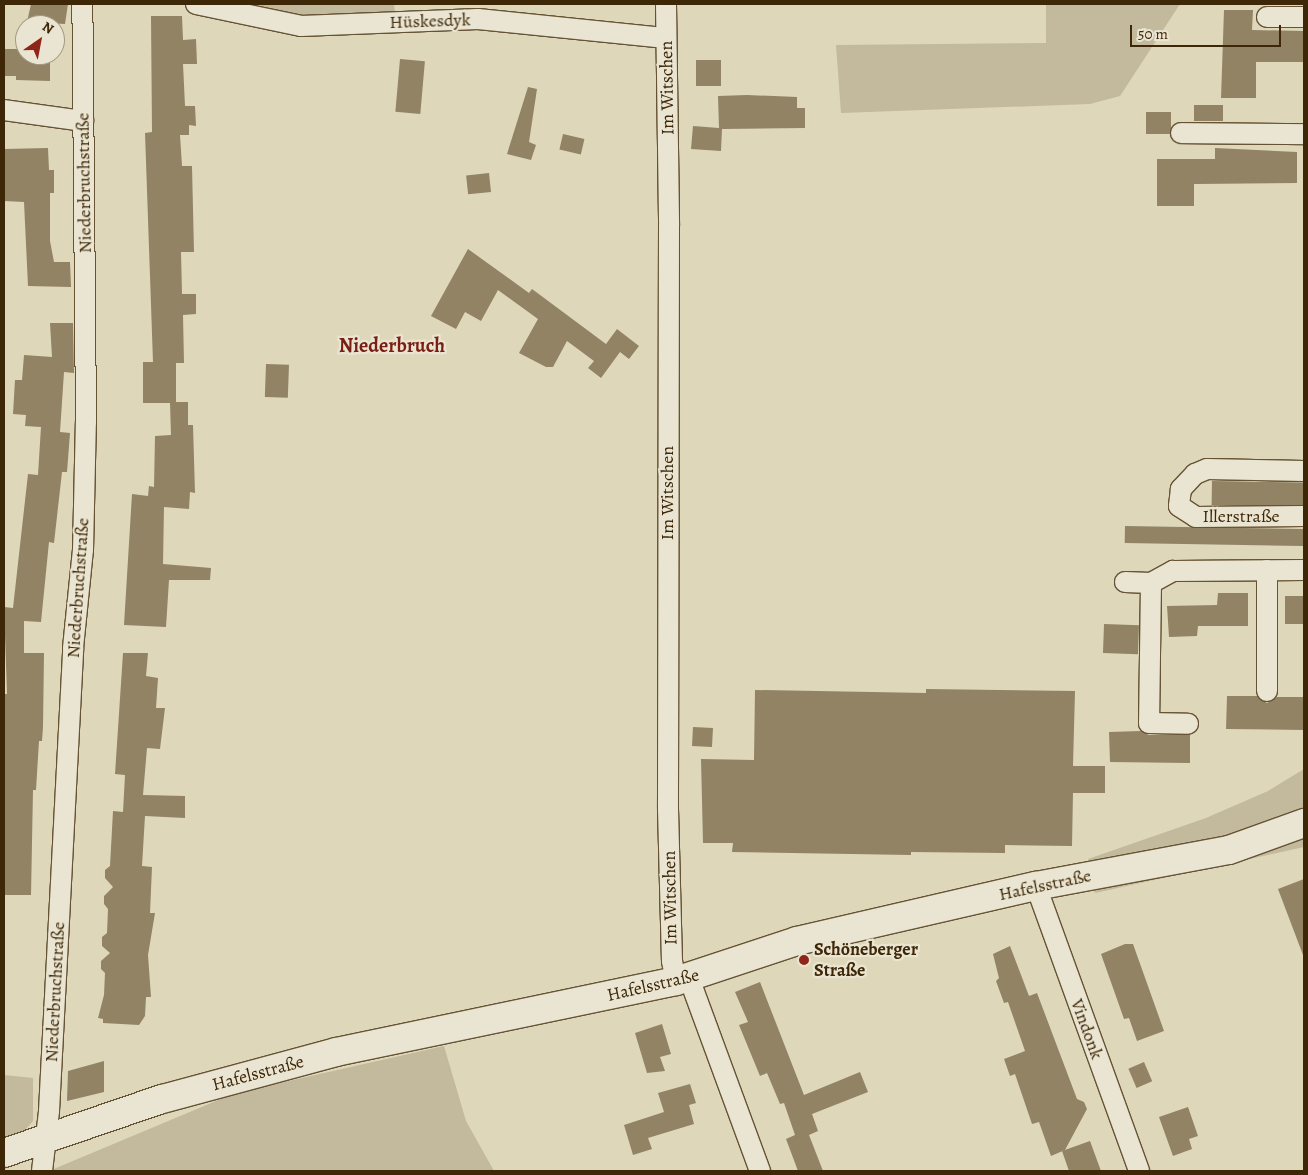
<!DOCTYPE html>
<meta charset="utf-8">
<style>
body{margin:0}
#map{position:relative;width:1308px;height:1175px;overflow:hidden;background:#dfd7ba;font-family:Alegreya,serif}
div>[style]{position:absolute}
.green>*{inset:0;background:#c3b99c}
.building>*{inset:0;background:#918364;transform-origin:0 0}
.roads{filter:drop-shadow(1px 0 #665334) drop-shadow(-1px 0 #665334) drop-shadow(0 1px #665334) drop-shadow(0 -1px #665334)}
.minor>*{height:20px;margin:-10px;padding:0 10px;transform-origin:10px;border-radius:10px;background:#eae5d2}
.secondary>*{height:28px;margin:-14px;padding:0 14px;transform-origin:14px;border-radius:14px;background:#eae5d2}
.dots>*{width:14px;height:14px;translate:-50% -50%;box-sizing:border-box;border:2px solid #eae5d2;border-radius:50%}
span{translate:-50% -50%;white-space:nowrap;text-align:center;line-height:1.15;-webkit-text-stroke:4.5px #eae5d2;paint-order:stroke}
.street-label{font-size:18px;color:#3d2707}
.poi-label{font-size:18px;color:#3d2707;font-weight:700}
.left{translate:0 -50%;text-align:left}
.quarter-label{font-size:20px;color:#7a1f14;font-weight:700}
.frame{position:absolute;inset:0;border:5px solid #3d2707;pointer-events:none}
.north{position:absolute;left:15px;top:15px;width:50px;height:50px;box-sizing:border-box;background:#eae5d2;border:1px solid #a59981;border-radius:50%;rotate:33deg;font-size:14px;font-weight:700;line-height:20px;text-align:center;color:#3d2707}
.north::after{content:'';display:block;margin:auto;width:18px;height:22px;background:#8f2418;clip-path:polygon(50% 0,100% 100%,50% 72%,0 100%)}
.scale{position:absolute;left:1130px;top:25px;width:151px;height:22px;box-sizing:border-box;border:2px solid #3d2707;border-top:0;padding-left:6px;font-size:15px;line-height:18px;white-space:nowrap;color:#3d2707;-webkit-text-stroke:4px #eae5d2;paint-order:stroke}
</style>
<div id="map">
<div class="green">
<i style="clip-path:polygon(253px 4px,394px 4px,395px 13px,302px 16px)"></i>
<i style="clip-path:polygon(1046px 4px,1180px 4px,1120px 96px,1090px 104px,841px 113px,836px 45px,1046px 43px)"></i>
<i style="clip-path:polygon(1304px 769px,1304px 847px,1095px 893px,1088px 859px,1206px 818px,1268px 791px)"></i>
<i style="clip-path:polygon(444px 1046px,466px 1121px,494px 1171px,49px 1171px,235px 1093px)"></i>
<i style="clip-path:polygon(4px 1075px,33px 1078px,33px 1121px,25px 1130px,4px 1137px)"></i>
</div>
<div class="building">
<i style="clip-path:polygon(31px 4px,68px 4px,65px 24px,27px 22px)"></i>
<i style="clip-path:polygon(1224px 10px,1253px 10px,1252px 30px,1304px 31px,1304px 62px,1256px 62px,1256px 98px,1221px 98px)"></i>
<i style="clip-path:polygon(151px 16px,182px 16px,183px 40px,196px 39px,197px 64px,183px 64px,185px 106px,195px 106px,196px 126px,189px 125px,189px 135px,180px 135px,182px 166px,192px 166px,194px 252px,181px 252px,182px 294px,196px 294px,196px 314px,183px 315px,184px 363px,176px 363px,176px 402px,188px 402px,188px 425px,193px 425px,195px 493px,190px 492px,189px 509px,164px 507px,163px 564px,211px 568px,210px 580px,169px 580px,166px 627px,124px 625px,132px 494px,148px 496px,149px 486px,154px 487px,155px 436px,171px 435px,170px 403px,143px 403px,143px 362px,153px 362px,145px 133px,152px 132px)"></i>
<i style="clip-path:polygon(4px 49px,25px 49px,25px 55px,50px 55px,50px 81px,16px 80px,16px 76px,4px 76px)"></i>
<i style="left:400px;top:59px;width:25px;height:53px;rotate:5deg"></i>
<i style="left:696px;top:60px;width:25px;height:26px"></i>
<i style="clip-path:polygon(528px 87px,537px 89px,529px 142px,536px 145px,531px 160px,507px 154px)"></i>
<i style="clip-path:polygon(747px 95px,797px 97px,797px 108px,805px 108px,805px 128px,722px 129px,721px 151px,691px 149px,693px 126px,719px 128px,718px 96px)"></i>
<i style="left:1194px;top:105px;width:29px;height:16px"></i>
<i style="left:1146px;top:112px;width:25px;height:22px"></i>
<i style="left:563px;top:134px;width:22px;height:16px;rotate:13deg"></i>
<i style="clip-path:polygon(48px 148px,49px 170px,54px 170px,54px 193px,50px 193px,50px 241px,54px 262px,70px 262px,71px 287px,28px 286px,24px 202px,4px 201px,4px 149px)"></i>
<i style="clip-path:polygon(1215px 148px,1297px 152px,1297px 183px,1194px 184px,1194px 206px,1157px 206px,1157px 159px,1215px 159px)"></i>
<i style="left:489px;top:173px;width:19px;height:23px;rotate:84deg"></i>
<i style="clip-path:polygon(468px 249px,529px 293px,532px 289px,606px 344px,617px 329px,639px 346px,629px 359px,620px 352px,601px 378px,588px 368px,594px 361px,567px 341px,553px 367px,546px 367px,519px 353px,538px 319px,498px 290px,481px 321px,465px 312px,456px 329px,431px 316px)"></i>
<i style="clip-path:polygon(50px 323px,73px 323px,74px 373px,64px 372px,60px 432px,70px 433px,67px 472px,62px 472px,54px 543px,49px 542px,41px 622px,24px 621px,24px 653px,44px 653px,43px 727px,42px 741px,39px 741px,36px 790px,33px 790px,31px 895px,4px 895px,4px 694px,7px 694px,4px 607px,13px 608px,28px 474px,38px 475px,41px 427px,25px 426px,26px 415px,13px 414px,15px 380px,22px 380px,24px 355px,52px 357px)"></i>
<i style="left:266px;top:364px;width:23px;height:33px;rotate:2deg"></i>
<i style="left:1212px;top:481px;width:92px;height:24px;rotate:1deg"></i>
<i style="left:1125px;top:526px;width:179px;height:17px;rotate:1deg"></i>
<i style="clip-path:polygon(1218px 593px,1248px 593px,1248px 626px,1198px 626px,1197px 636px,1169px 637px,1167px 606px,1217px 605px)"></i>
<i style="left:1285px;top:596px;width:19px;height:28px"></i>
<i style="left:1104px;top:624px;width:35px;height:29px;rotate:2deg"></i>
<i style="clip-path:polygon(123px 653px,148px 653px,146px 676px,158px 678px,156px 708px,165px 708px,160px 749px,147px 748px,143px 795px,185px 796px,185px 818px,145px 816px,142px 866px,152px 867px,150px 913px,155px 913px,148px 955px,151px 997px,146px 997px,145px 1016px,139px 1025px,103px 1023px,103px 1019px,98px 1018px,104px 995px,105px 973px,101px 969px,101px 961px,110px 953px,102px 946px,102px 937px,107px 933px,108px 909px,104px 904px,104px 896px,113px 887px,105px 878px,105px 870px,110px 866px,113px 811px,123px 812px,125px 775px,115px 774px)"></i>
<i style="clip-path:polygon(926px 689px,1075px 691px,1073px 766px,1105px 766px,1105px 793px,1073px 793px,1072px 846px,1005px 845px,1005px 853px,911px 852px,911px 855px,732px 852px,733px 843px,703px 843px,701px 759px,754px 760px,755px 690px,926px 693px)"></i>
<i style="clip-path:polygon(1227px 696px,1257px 696px,1267px 703px,1277px 697px,1304px 697px,1304px 730px,1226px 729px)"></i>
<i style="left:693px;top:727px;width:20px;height:19px;rotate:3deg"></i>
<i style="clip-path:polygon(1141px 731px,1149px 735px,1190px 735px,1190px 763px,1110px 762px,1109px 732px)"></i>
<i style="clip-path:polygon(1304px 879px,1304px 955px,1303px 955px,1278px 889px)"></i>
<i style="clip-path:polygon(1125px 944px,1133px 944px,1164px 1031px,1137px 1041px,1129px 1018px,1124px 1019px,1101px 954px)"></i>
<i style="clip-path:polygon(1010px 946px,1029px 996px,1037px 993px,1077px 1099px,1084px 1102px,1087px 1109px,1065px 1150px,1051px 1156px,1039px 1122px,1032px 1124px,1015px 1074px,1010px 1076px,1004px 1059px,1025px 1051px,1008px 1002px,1004px 1003px,996px 981px,999px 978px,993px 954px)"></i>
<i style="clip-path:polygon(760px 982px,804px 1095px,860px 1072px,868px 1092px,812px 1114px,818px 1131px,809px 1135px,823px 1171px,798px 1171px,786px 1139px,795px 1135px,784px 1103px,780px 1104px,767px 1073px,760px 1076px,739px 1025px,748px 1022px,735px 992px)"></i>
<i style="clip-path:polygon(662px 1024px,671px 1054px,660px 1057px,665px 1071px,647px 1073px,635px 1033px)"></i>
<i style="clip-path:polygon(104px 1061px,104px 1092px,67px 1101px,68px 1071px)"></i>
<i style="left:1144px;top:1062px;width:21px;height:17px;rotate:67deg"></i>
<i style="clip-path:polygon(690px 1084px,696px 1103px,689px 1105px,694px 1124px,648px 1138px,652px 1149px,633px 1155px,624px 1125px,664px 1112px,658px 1093px)"></i>
<i style="clip-path:polygon(1188px 1107px,1198px 1136px,1189px 1139px,1192px 1149px,1173px 1156px,1159px 1117px)"></i>
<i style="clip-path:polygon(1090px 1141px,1101px 1171px,1069px 1171px,1062px 1151px)"></i>
</div>
<div class="roads">
<div class="minor">
<i style="left:196px;top:4px;width:107px;rotate:11.8deg"></i>
<i style="left:301px;top:26px;width:177px;rotate:-2.3deg"></i>
<i style="left:478px;top:19px;width:189px;rotate:5.8deg"></i>
<i style="left:666px;top:4px;width:222px;rotate:89.2deg"></i>
<i style="left:669px;top:226px;width:583px;rotate:90.1deg"></i>
<i style="left:668px;top:809px;width:152px;rotate:88.5deg"></i>
<i style="left:672px;top:961px;width:20px;rotate:79deg"></i>
<i style="left:1267px;top:17px;width:37px"></i>
<i style="left:4px;top:110px;width:80px;rotate:7.9deg"></i>
<i style="left:1181px;top:133px;width:123px;rotate:0.5deg"></i>
<i style="left:1304px;top:471px;width:97px;rotate:-178.8deg"></i>
<i style="left:1207px;top:469px;width:13px;rotate:157deg"></i>
<i style="left:1195px;top:474px;width:21px;rotate:133deg"></i>
<i style="left:1181px;top:489px;width:17px;rotate:97deg"></i>
<i style="left:1179px;top:506px;width:20px;rotate:33deg"></i>
<i style="left:1196px;top:517px;width:108px;rotate:-0.5deg"></i>
<i style="left:1267px;top:570px;width:121px;rotate:90deg"></i>
<i style="left:1125px;top:582px;width:26px;rotate:2deg"></i>
<i style="left:1151px;top:583px;width:25px;rotate:-29deg"></i>
<i style="left:1173px;top:571px;width:131px;rotate:-0.4deg"></i>
<i style="left:1151px;top:583px;width:140px;rotate:90.8deg"></i>
<i style="left:1149px;top:723px;width:39px;rotate:1deg"></i>
<i style="left:1036px;top:886px;width:303px;rotate:70.1deg"></i>
<i style="left:689px;top:978px;width:206px;rotate:69.8deg"></i>
<i style="left:42px;top:1171px;width:60px;rotate:-83.3deg"></i>
<i style="left:49px;top:1111px;width:464px;rotate:-87deg"></i>
<i style="left:73px;top:648px;width:99px;rotate:-84.2deg"></i>
<i style="left:83px;top:550px;width:128px;rotate:-88.7deg"></i>
<i style="left:86px;top:422px;width:418px;rotate:-90.5deg"></i>
</div>
<div class="secondary">
<i style="left:4px;top:1153px;width:167px;rotate:-18.9deg"></i>
<i style="left:162px;top:1099px;width:180px;rotate:-15.1deg"></i>
<i style="left:336px;top:1052px;width:347px;rotate:-11.8deg"></i>
<i style="left:676px;top:981px;width:127px;rotate:-18.3deg"></i>
<i style="left:797px;top:941px;width:245px;rotate:-13deg"></i>
<i style="left:1036px;top:886px;width:196px;rotate:-10.6deg"></i>
<i style="left:1229px;top:850px;width:80px;rotate:-19.8deg"></i>
</div>
</div>
<div class="dots">
<i style="left:804px;top:960px;background:#8f2418"></i>
</div>
<div class="street-label">
<span style="left:430px;top:21px;rotate:-2deg">Hüskesdyk</span>
<span style="left:667px;top:88px;rotate:-91deg">Im Witschen</span>
<span style="left:84px;top:183px;rotate:-91deg">Niederbruchstraße</span>
<span style="left:667px;top:493px;rotate:-90deg">Im Witschen</span>
<span style="left:1241px;top:516px">Illerstraße</span>
<span style="left:78px;top:588px;rotate:-86deg">Niederbruchstraße</span>
<span style="left:1045px;top:885px;rotate:-12deg">Hafelsstraße</span>
<span style="left:670px;top:898px;rotate:-91deg">Im Witschen</span>
<span style="left:653px;top:985px;rotate:-13deg">Hafelsstraße</span>
<span style="left:55px;top:992px;rotate:-87deg">Niederbruchstraße</span>
<span style="left:1087px;top:1029px;rotate:70deg">Vindonk</span>
<span style="left:258px;top:1073px;rotate:-15deg">Hafelsstraße</span>
</div>
<div class="poi-label">
<span class="left" style="left:814px;top:960px">Schöneberger<br>Straße</span>
</div>
<div class="quarter-label">
<span style="left:392px;top:345px">Niederbruch</span>
</div>
<div class="frame"></div>
<div class="north">N</div>
<div class="scale">50 m</div>
</div>
